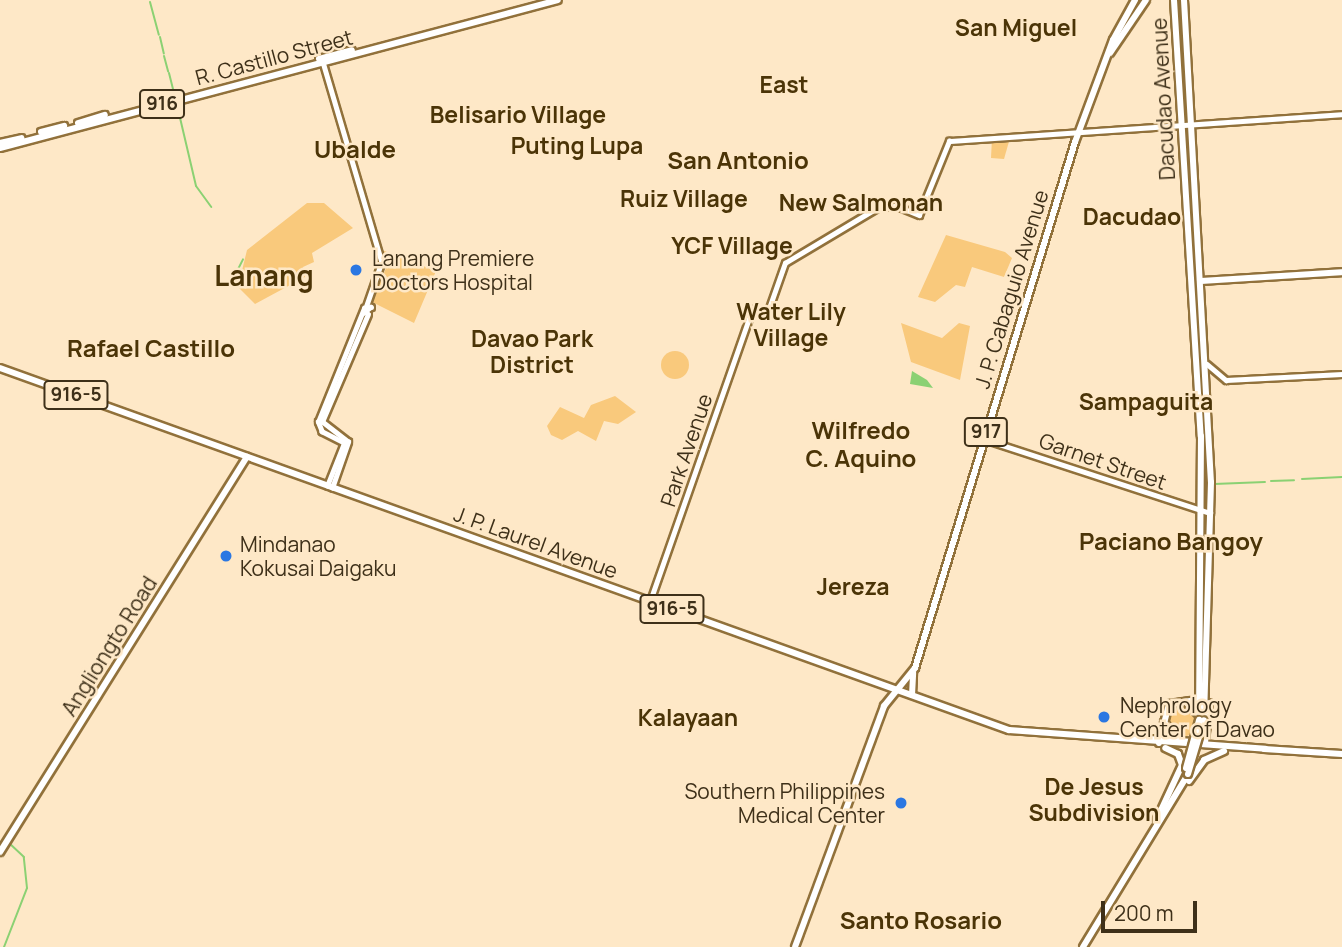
<!DOCTYPE html>
<style>
body{margin:0}
#map{position:relative;width:1342px;height:947px;overflow:hidden;background:#fee8c7;font-family:Manrope,sans-serif}
div>[style]{position:absolute}
.green>*{inset:0;background:#f9c97c}
.round{border-radius:50%}
.water>*{inset:0;background:#8bd173}
.stream>*{height:2px;margin:-1px;padding:0 1px;transform-origin:1px;border-radius:1px;background:#8bd173}
.roads{filter:drop-shadow(2px 0 #91713b) drop-shadow(-2px 0 #91713b) drop-shadow(0 2px #91713b) drop-shadow(0 -2px #91713b)}
.minor>*{height:4.5px;margin:-2.25px;padding:0 2.25px;transform-origin:2.25px;border-radius:2.25px;background:#fff}
.major>*{height:6px;margin:-3px;padding:0 3px;transform-origin:3px;border-radius:3px;background:#fff}
.bridges{filter:drop-shadow(2px 0 #91713b) drop-shadow(-2px 0 #91713b) drop-shadow(0 2px #91713b) drop-shadow(0 -2px #91713b)}
.major-bridge>*{height:6px;margin:-3px;padding:0 3px;transform-origin:3px;border-radius:3px;background:#fff}
.dots>*{width:19px;height:19px;translate:-50% -50%;box-sizing:border-box;border:4px solid #fee8c7;border-radius:50%}
span{translate:-50% -50%;white-space:nowrap;text-align:center;line-height:1.15;-webkit-text-stroke:5px #fee8c7;paint-order:stroke}
.shield-label span{padding:2px 5px;background:#fee8c7;border:2px solid;border-radius:5px;-webkit-text-stroke-width:0}
.shield-label{font-size:19px;color:#3e3019;font-weight:700}
.street-label{font-size:21px;color:#3e3019}
.poi-label{font-size:21px;color:#3e3019}
.left{translate:0 -50%;text-align:left}
.right{translate:-100% -50%;text-align:right}
.neighbourhood-label{font-size:23px;color:#4b3407;font-weight:700}
.quarter-label{font-size:24px;color:#4b3407;font-weight:700}
.district-label{font-size:28px;color:#4b3407;font-weight:700}
.scale{position:absolute;left:1101px;top:901px;width:96px;height:32px;box-sizing:border-box;border:4px solid #3e3019;border-top:0;padding-left:9px;font-size:21px;line-height:24px;white-space:nowrap;color:#3e3019;-webkit-text-stroke:5px #fee8c7;paint-order:stroke}
</style>
<div id="map">
<div class="green">
<i style="clip-path:polygon(992px 138px,1010px 138px,1004px 159px,991px 158px)"></i>
<i style="clip-path:polygon(307px 203px,324px 203px,353px 228px,312px 253px,314px 262px,303px 267px,305px 277px,255px 304px,238px 287px,247px 250px)"></i>
<i style="clip-path:polygon(946px 235px,1005px 252px,1012px 258px,1004px 277px,972px 267px,965px 287px,956px 285px,935px 302px,918px 297px)"></i>
<i style="clip-path:polygon(382px 250px,436px 271px,414px 323px,372px 302px,386px 268px)"></i>
<i style="clip-path:polygon(901px 323px,942px 338px,959px 323px,970px 326px,960px 380px,911px 362px)"></i>
<i class="round" style="left:661px;top:351px;width:28px;height:28px"></i>
<i style="clip-path:polygon(615px 396px,636px 412px,618px 424px,604px 421px,596px 441px,578px 431px,562px 440px,551px 435px,547px 426px,560px 407px,584px 418px,591px 405px)"></i>
<i class="round" style="left:1167px;top:707px;width:30px;height:30px"></i>
</div>
<div class="water">
<i style="clip-path:polygon(912px 371px,927px 380px,933px 388px,910px 384px)"></i>
</div>
<div class="stream">
<i style="left:1179px;top:0;width:2px;rotate:63deg"></i>
<i style="left:150px;top:2px;width:34px;rotate:75deg"></i>
<i style="left:1180px;top:6px;width:58px;rotate:87deg"></i>
<i style="left:160px;top:37px;width:17px;rotate:77deg"></i>
<i style="left:164px;top:56px;width:16px;rotate:75deg"></i>
<i style="left:1184px;top:69px;width:53px;rotate:86.8deg"></i>
<i style="left:169px;top:73px;width:21px;rotate:76deg"></i>
<i style="left:177px;top:105px;width:83px;rotate:76.8deg"></i>
<i style="left:196px;top:186px;width:26px;rotate:54deg"></i>
<i style="left:1187px;top:127px;width:52px;rotate:85.6deg"></i>
<i style="left:1191px;top:183px;width:95px;rotate:87deg"></i>
<i style="left:233px;top:279px;width:22px;rotate:-63deg"></i>
<i style="left:1196px;top:284px;width:83px;rotate:86.6deg"></i>
<i style="left:1202px;top:372px;width:108px;rotate:87.3deg"></i>
<i style="left:1302px;top:479px;width:40px;rotate:-2.9deg"></i>
<i style="left:1271px;top:481px;width:23px;rotate:-2deg"></i>
<i style="left:1214px;top:484px;width:51px;rotate:-2.2deg"></i>
<i style="left:1207px;top:510px;width:26px;rotate:-90deg"></i>
<i style="left:1205px;top:553px;width:37px;rotate:-88deg"></i>
<i style="left:1203px;top:648px;width:90px;rotate:-88.7deg"></i>
<i style="left:0;top:843px;width:1px"></i>
<i style="left:4px;top:947px;width:63px;rotate:-68.7deg"></i>
<i style="left:27px;top:888px;width:31px;rotate:-96deg"></i>
<i style="left:24px;top:857px;width:19px;rotate:-137deg"></i>
</div>
<div class="roads">
<div class="minor">
<i style="left:323px;top:62px;width:209px;rotate:73.6deg"></i>
<i style="left:382px;top:262px;width:46px;rotate:109.2deg"></i>
<i style="left:1207px;top:364px;width:25px;rotate:40deg"></i>
<i style="left:1226px;top:380px;width:116px;rotate:-3deg"></i>
<i style="left:984px;top:439px;width:238px;rotate:18.1deg"></i>
<i style="left:348px;top:442px;width:33px;rotate:-142deg"></i>
<i style="left:322px;top:422px;width:117px;rotate:-66.9deg"></i>
<i style="left:327px;top:486px;width:46px;rotate:-68.4deg"></i>
<i style="left:344px;top:443px;width:25px;rotate:-153deg"></i>
<i style="left:322px;top:432px;width:11px;rotate:-112deg"></i>
<i style="left:318px;top:422px;width:123px;rotate:-68deg"></i>
<i style="left:364px;top:308px;width:7px;rotate:-8deg"></i>
<i style="left:371px;top:307px;width:9px;rotate:139deg"></i>
<i style="left:332px;top:488px;width:49px;rotate:-70.8deg"></i>
<i style="left:650px;top:601px;width:309px;rotate:-70.7deg"></i>
<i style="left:752px;top:309px;width:16px;rotate:18deg"></i>
<i style="left:767px;top:314px;width:54px;rotate:-70.6deg"></i>
<i style="left:785px;top:263px;width:107px;rotate:-30.9deg"></i>
<i style="left:877px;top:208px;width:20px;rotate:-6deg"></i>
<i style="left:897px;top:206px;width:24px;rotate:22deg"></i>
<i style="left:919px;top:215px;width:80px;rotate:-67.9deg"></i>
<i style="left:949px;top:141px;width:394px;rotate:-3.9deg"></i>
</div>
<div class="major">
<i style="left:1174px;top:0;width:437px;rotate:86.5deg"></i>
<i style="left:1201px;top:436px;width:284px;rotate:90.4deg"></i>
<i style="left:1184px;top:0;width:483px;rotate:86.8deg"></i>
<i style="left:1211px;top:482px;width:238px;rotate:91.7deg"></i>
<i style="left:1110px;top:53px;width:64px;rotate:-55.8deg"></i>
<i style="left:319px;top:59px;width:34px;rotate:-15deg"></i>
<i style="left:78px;top:123px;width:28px;rotate:-17deg"></i>
<i style="left:41px;top:132px;width:24px;rotate:-15deg"></i>
<i style="left:0;top:143px;width:22px;rotate:-13deg"></i>
<i style="left:0;top:148px;width:577px;rotate:-14.85deg"></i>
<i style="left:1200px;top:281px;width:142px;rotate:-3.6deg"></i>
<i style="left:0;top:368px;width:1072px;rotate:19.74deg"></i>
<i style="left:1009px;top:730px;width:257px;rotate:4.2deg"></i>
<i style="left:912px;top:695px;width:22px;rotate:-87deg"></i>
<i style="left:1186px;top:702px;width:18px;rotate:45deg"></i>
<i style="left:1164px;top:722px;width:22px;rotate:54deg"></i>
<i style="left:1149px;top:739px;width:45px;rotate:3.8deg"></i>
<i style="left:1159px;top:743px;width:40px;rotate:-75.6deg"></i>
<i style="left:1169px;top:704px;width:34px;rotate:-8deg"></i>
<i style="left:1205px;top:743px;width:40px;rotate:-84.3deg"></i>
<i style="left:1264px;top:749px;width:78px;rotate:3.7deg"></i>
<i style="left:1189px;top:781px;width:26px;rotate:-54deg"></i>
<i style="left:1204px;top:760px;width:22px;rotate:-24deg"></i>
<i style="left:1156px;top:821px;width:62px;rotate:-65.1deg"></i>
<i style="left:1182px;top:765px;width:12px;rotate:-110deg"></i>
<i style="left:1178px;top:754px;width:14px;rotate:-155deg"></i>
<i style="left:0;top:852px;width:466px;rotate:-58deg"></i>
<i style="left:795px;top:947px;width:257px;rotate:-69.7deg"></i>
<i style="left:884px;top:706px;width:49px;rotate:-50.8deg"></i>
<i style="left:915px;top:668px;width:550px;rotate:-73.08deg"></i>
<i style="left:1075px;top:142px;width:109px;rotate:-69.6deg"></i>
<i style="left:1113px;top:40px;width:46px;rotate:-61.2deg"></i>
<i style="left:1083px;top:947px;width:202px;rotate:-58.7deg"></i>
</div>
</div>
<div class="bridges">
<div class="major-bridge">
<i style="left:1186px;top:768px;width:50px;rotate:-74.8deg"></i>
<i style="left:1188px;top:774px;width:56px;rotate:-73.5deg"></i>
</div>
</div>
<div class="dots">
<i style="left:356px;top:270px;background:#2b77e2"></i>
<i style="left:226px;top:556px;background:#2b77e2"></i>
<i style="left:1104px;top:717px;background:#2b77e2"></i>
<i style="left:901px;top:803px;background:#2b77e2"></i>
</div>
<div class="shield-label">
<span style="left:162px;top:104px">916</span>
<span style="left:76px;top:395px">916-5</span>
<span style="left:986px;top:432px">917</span>
<span style="left:672px;top:609px">916-5</span>
</div>
<div class="street-label">
<span style="left:274px;top:57px;rotate:-15deg">R. Castillo Street</span>
<span style="left:1163px;top:99px;rotate:-93deg">Dacudao Avenue</span>
<span style="left:1011px;top:289px;rotate:-73deg">J. P. Cabaguio Avenue</span>
<span style="left:686px;top:450px;rotate:-71deg">Park Avenue</span>
<span style="left:1103px;top:461px;rotate:19deg">Garnet Street</span>
<span style="left:536px;top:542px;rotate:20deg">J. P. Laurel Avenue</span>
<span style="left:109px;top:646px;rotate:-58deg">Angliongto Road</span>
</div>
<div class="poi-label">
<span class="left" style="left:372px;top:270px">Lanang Premiere<br>Doctors Hospital</span>
<span class="left" style="left:240px;top:556px">Mindanao<br>Kokusai Daigaku</span>
<span class="left" style="left:1120px;top:717px">Nephrology<br>Center of Davao</span>
<span class="right" style="left:885px;top:803px">Southern Philippines<br>Medical Center</span>
</div>
<div class="neighbourhood-label">
<span style="left:1016px;top:27px">San Miguel</span>
<span style="left:784px;top:84px">East</span>
<span style="left:518px;top:114px">Belisario Village</span>
<span style="left:577px;top:145px">Puting Lupa</span>
<span style="left:684px;top:198px">Ruiz Village</span>
<span style="left:861px;top:202px">New Salmonan</span>
<span style="left:1132px;top:216px">Dacudao</span>
<span style="left:732px;top:245px">YCF Village</span>
<span style="left:791px;top:324px">Water Lily<br>Village</span>
<span style="left:532px;top:351px">Davao Park<br>District</span>
<span style="left:1146px;top:401px">Sampaguita</span>
<span style="left:853px;top:586px">Jereza</span>
<span style="left:688px;top:717px">Kalayaan</span>
<span style="left:1094px;top:799px">De Jesus<br>Subdivision</span>
</div>
<div class="quarter-label">
<span style="left:355px;top:149px">Ubalde</span>
<span style="left:738px;top:160px">San Antonio</span>
<span style="left:151px;top:348px">Rafael Castillo</span>
<span style="left:861px;top:444px">Wilfredo<br>C. Aquino</span>
<span style="left:1171px;top:541px">Paciano Bangoy</span>
<span style="left:921px;top:920px">Santo Rosario</span>
</div>
<div class="district-label">
<span style="left:264px;top:275px">Lanang</span>
</div>
<div class="scale">200 m</div>
</div>
